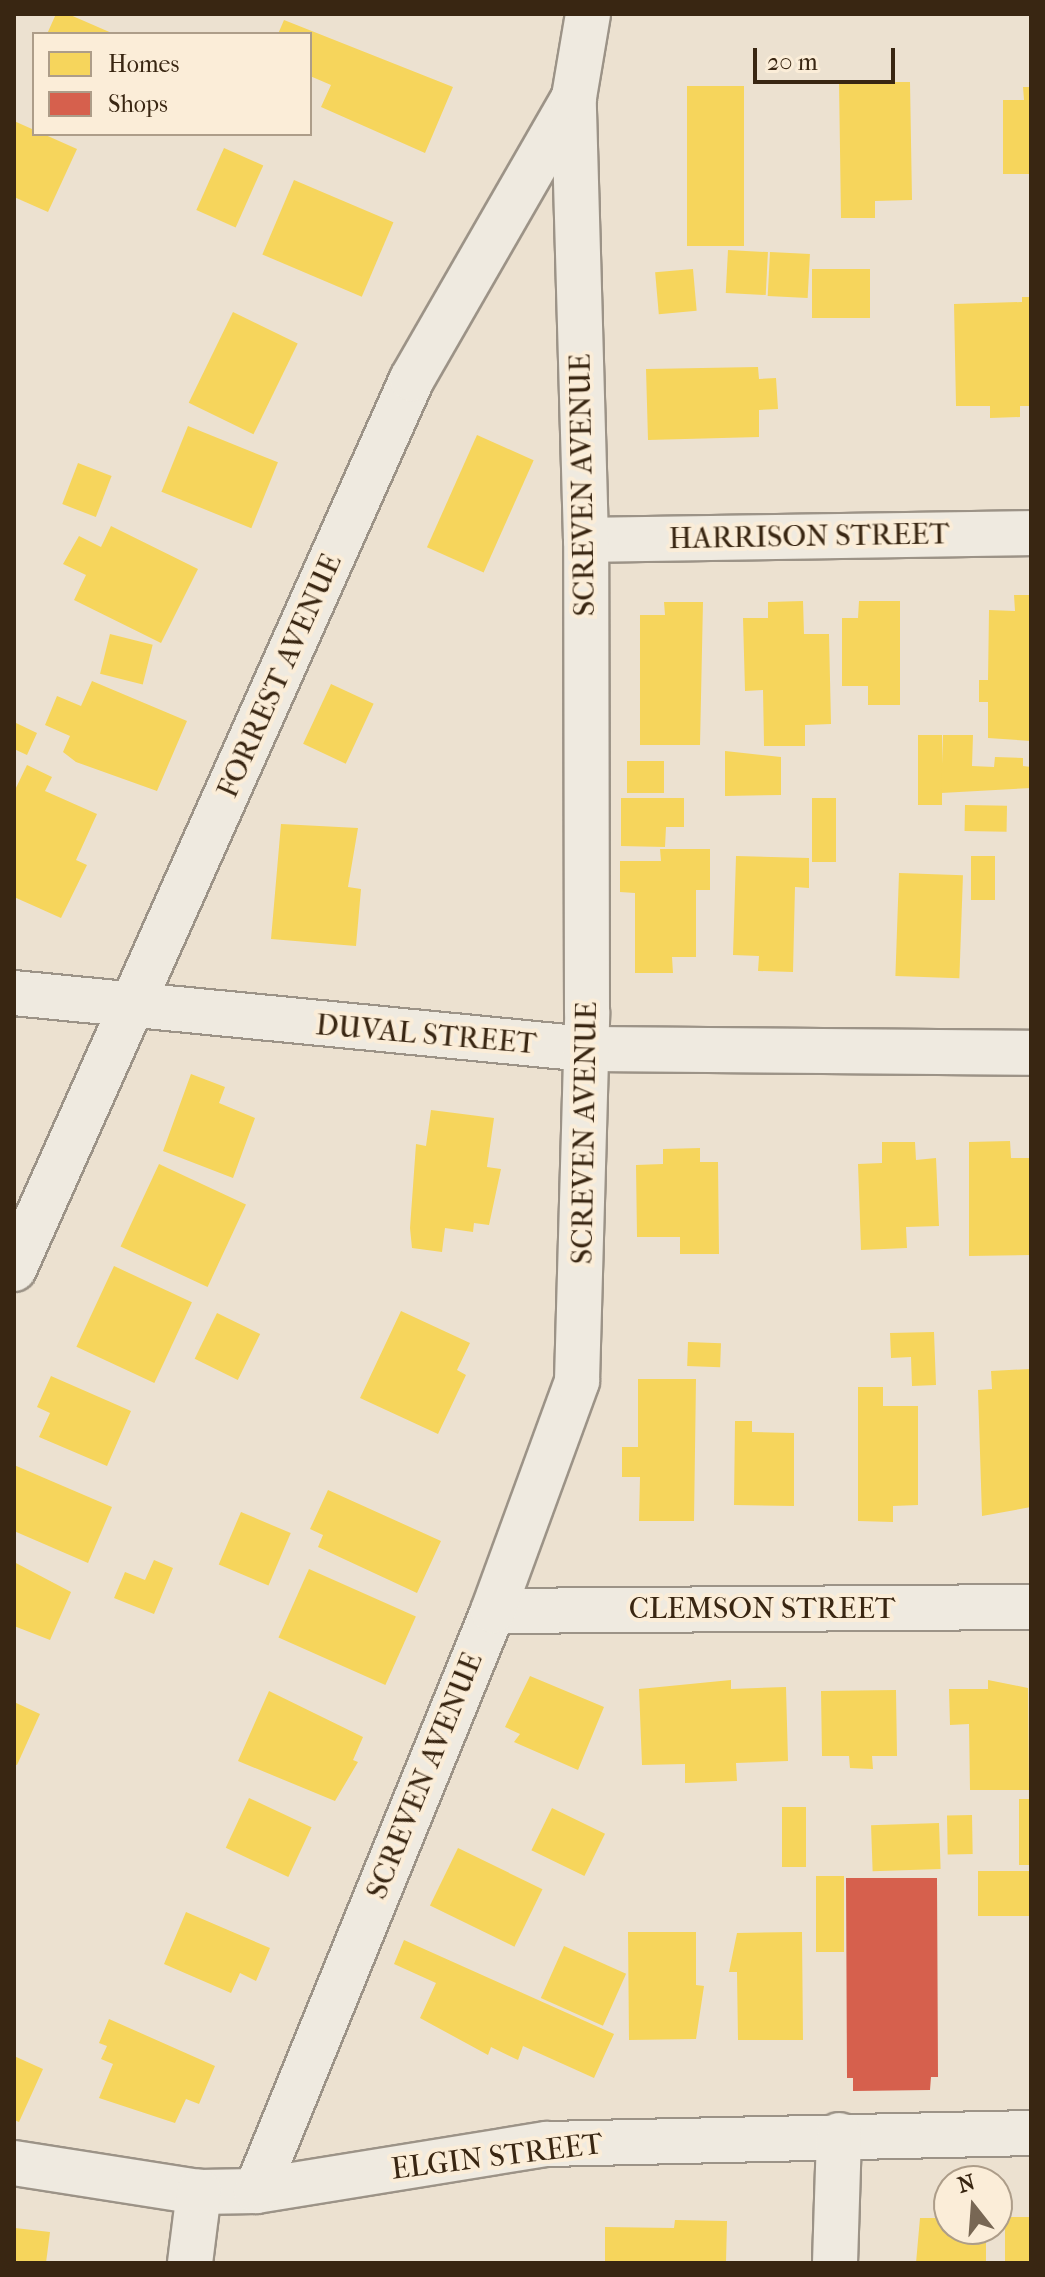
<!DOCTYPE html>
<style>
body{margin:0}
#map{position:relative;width:1045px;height:2277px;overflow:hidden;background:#ece1d0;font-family:"IM FELL French Canon",serif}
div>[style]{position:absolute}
.homes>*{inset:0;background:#f6d55c;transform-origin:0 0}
.shops>*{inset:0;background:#d6604d}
.roads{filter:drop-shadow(2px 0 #9c9387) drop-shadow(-2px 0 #9c9387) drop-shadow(0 2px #9c9387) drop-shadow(0 -2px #9c9387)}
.minor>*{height:44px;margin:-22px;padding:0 22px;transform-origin:22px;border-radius:22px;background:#efeae0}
span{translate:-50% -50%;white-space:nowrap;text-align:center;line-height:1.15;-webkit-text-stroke:8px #fbedd8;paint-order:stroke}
.street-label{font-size:30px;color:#392612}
.frame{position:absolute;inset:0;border:16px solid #392612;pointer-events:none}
.legend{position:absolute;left:32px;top:32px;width:280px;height:104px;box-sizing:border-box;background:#fbedd8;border:2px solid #ad9d89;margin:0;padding:10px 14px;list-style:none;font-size:24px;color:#392612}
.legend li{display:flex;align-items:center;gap:16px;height:40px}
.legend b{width:40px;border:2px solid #ad9d89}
.north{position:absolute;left:933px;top:2165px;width:80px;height:80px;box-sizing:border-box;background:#fbedd8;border:2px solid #ad9d89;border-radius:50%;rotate:343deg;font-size:22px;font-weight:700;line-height:32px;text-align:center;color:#392612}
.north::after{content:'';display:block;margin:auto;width:28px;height:36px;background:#786754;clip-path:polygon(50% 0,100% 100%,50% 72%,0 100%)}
.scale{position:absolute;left:753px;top:48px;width:142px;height:36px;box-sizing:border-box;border:4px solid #392612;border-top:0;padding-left:10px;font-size:24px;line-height:28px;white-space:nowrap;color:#392612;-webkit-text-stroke:6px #fbedd8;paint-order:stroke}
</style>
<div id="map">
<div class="homes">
<i style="clip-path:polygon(56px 14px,68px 14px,114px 34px,47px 34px)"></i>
<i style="clip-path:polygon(284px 20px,453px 87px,425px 153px,321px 107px,331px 85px,310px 76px,310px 34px,278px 34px)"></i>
<i style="clip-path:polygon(839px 82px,910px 82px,912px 200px,875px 201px,875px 218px,841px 218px)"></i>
<i style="left:687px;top:86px;width:57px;height:160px"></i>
<i style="clip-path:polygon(1023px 87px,1031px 87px,1031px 174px,1003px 174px,1003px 100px,1024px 100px)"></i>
<i style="clip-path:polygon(14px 121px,77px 149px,48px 212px,14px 197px)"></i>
<i style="left:224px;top:148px;width:43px;height:68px;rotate:24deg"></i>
<i style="left:294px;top:180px;width:108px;height:81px;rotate:23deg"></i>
<i style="left:728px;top:250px;width:40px;height:43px;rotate:3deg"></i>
<i style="left:770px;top:252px;width:40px;height:44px;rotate:3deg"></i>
<i style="left:693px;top:269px;width:42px;height:38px;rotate:85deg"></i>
<i style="left:812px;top:269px;width:58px;height:49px"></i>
<i style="clip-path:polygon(1022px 297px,1031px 297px,1031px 406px,1020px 406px,1020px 417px,990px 418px,990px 406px,956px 406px,954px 304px,1022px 302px)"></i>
<i style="left:233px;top:312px;width:72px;height:101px;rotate:26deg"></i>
<i style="clip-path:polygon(758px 367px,759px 379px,776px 378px,778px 409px,759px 410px,759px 437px,648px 440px,646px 369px)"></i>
<i style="left:188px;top:426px;width:97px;height:71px;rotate:22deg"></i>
<i style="left:477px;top:435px;width:62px;height:123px;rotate:24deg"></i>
<i style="left:78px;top:463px;width:36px;height:44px;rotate:21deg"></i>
<i style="clip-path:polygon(111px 526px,198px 569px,161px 643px,74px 600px,86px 575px,63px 564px,79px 536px,101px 547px)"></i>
<i style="clip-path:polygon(1014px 595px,1031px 595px,1031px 741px,988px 738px,988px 702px,979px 702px,979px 680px,988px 680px,989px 610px,1015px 611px)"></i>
<i style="clip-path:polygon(803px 601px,804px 634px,829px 634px,831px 724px,805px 725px,805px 746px,764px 746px,763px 690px,745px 691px,743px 618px,768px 618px,768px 602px)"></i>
<i style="clip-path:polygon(859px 601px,900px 601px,900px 705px,868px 705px,868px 686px,842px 686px,842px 618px,858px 618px)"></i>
<i style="clip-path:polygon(664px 602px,703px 602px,700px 745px,640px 745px,640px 615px,665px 615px)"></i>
<i style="left:110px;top:634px;width:44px;height:41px;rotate:14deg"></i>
<i style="clip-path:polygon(92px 681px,187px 721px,157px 791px,76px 762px,63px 752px,70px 736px,45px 725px,57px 696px,81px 706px)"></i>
<i style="left:331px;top:684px;width:47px;height:66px;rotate:25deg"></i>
<i style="clip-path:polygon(16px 723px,37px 733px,27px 755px,14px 749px)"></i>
<i style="left:918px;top:735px;width:24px;height:70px"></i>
<i style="clip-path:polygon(943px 735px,973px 735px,972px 766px,994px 767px,995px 757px,1023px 758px,1023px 766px,1031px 767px,1031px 788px,941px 793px)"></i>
<i style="clip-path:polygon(725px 751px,781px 757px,781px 795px,725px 796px)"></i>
<i style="left:627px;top:761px;width:37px;height:32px"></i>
<i style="clip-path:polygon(27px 765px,52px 777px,45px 791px,97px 814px,76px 860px,87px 865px,61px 918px,14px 897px,14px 792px)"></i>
<i style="clip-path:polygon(621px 798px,684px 798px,684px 827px,666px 827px,665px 847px,621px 846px)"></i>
<i style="left:812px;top:798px;width:24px;height:64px"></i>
<i style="left:965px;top:805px;width:42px;height:26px;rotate:1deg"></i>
<i style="clip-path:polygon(281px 824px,358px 828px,348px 887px,361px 889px,356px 946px,271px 939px)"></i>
<i style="clip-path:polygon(660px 849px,710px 849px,710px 890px,696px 890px,696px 957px,672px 957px,673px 973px,635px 973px,635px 893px,620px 892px,620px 861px,661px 861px)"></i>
<i style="clip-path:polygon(736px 856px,809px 858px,809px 888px,795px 887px,793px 972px,758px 971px,759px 956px,733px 955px)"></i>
<i style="left:971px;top:856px;width:24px;height:44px"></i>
<i style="left:899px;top:873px;width:64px;height:103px;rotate:2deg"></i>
<i style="clip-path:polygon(191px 1074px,225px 1087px,219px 1103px,255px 1118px,233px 1178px,163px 1151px)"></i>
<i style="clip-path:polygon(431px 1110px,494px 1118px,487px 1167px,501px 1169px,489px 1225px,474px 1223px,473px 1232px,445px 1228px,442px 1252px,412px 1248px,410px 1228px,416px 1144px,426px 1146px)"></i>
<i style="clip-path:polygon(1010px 1141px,1011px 1158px,1031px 1158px,1031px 1255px,969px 1256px,969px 1142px)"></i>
<i style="clip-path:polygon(882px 1142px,915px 1142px,916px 1160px,936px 1158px,939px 1226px,906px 1227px,907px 1248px,861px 1250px,858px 1164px,882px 1163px)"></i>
<i style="clip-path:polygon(700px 1148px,700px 1162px,718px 1162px,719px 1254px,680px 1254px,680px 1237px,637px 1237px,636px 1165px,663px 1164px,663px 1149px)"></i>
<i style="left:159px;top:1164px;width:96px;height:91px;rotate:25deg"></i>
<i style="left:114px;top:1266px;width:86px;height:89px;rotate:25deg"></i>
<i style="clip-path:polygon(401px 1311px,470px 1343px,457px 1370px,466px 1375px,438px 1434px,360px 1398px)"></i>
<i style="left:217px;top:1313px;width:48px;height:51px;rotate:26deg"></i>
<i style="clip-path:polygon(934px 1332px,936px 1385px,912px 1386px,911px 1357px,891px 1358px,890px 1333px)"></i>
<i style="left:688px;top:1342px;width:33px;height:24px;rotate:2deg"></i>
<i style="clip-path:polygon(1030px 1369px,1031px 1507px,982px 1516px,978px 1390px,992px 1389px,991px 1371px)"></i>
<i style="clip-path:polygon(51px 1376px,131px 1411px,107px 1466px,39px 1437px,50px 1413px,37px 1407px)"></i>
<i style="clip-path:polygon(638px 1379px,696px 1379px,694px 1521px,639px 1521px,640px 1477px,622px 1477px,622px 1447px,638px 1447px)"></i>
<i style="clip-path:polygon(858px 1387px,883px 1387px,883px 1406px,918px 1406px,918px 1505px,893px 1506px,893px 1522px,858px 1521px)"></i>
<i style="clip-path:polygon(735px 1421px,752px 1421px,752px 1432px,794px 1433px,794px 1506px,734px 1505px)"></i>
<i style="clip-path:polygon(14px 1465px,112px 1507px,88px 1563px,14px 1531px)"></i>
<i style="clip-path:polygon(328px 1490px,441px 1541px,417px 1593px,318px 1547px,323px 1535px,310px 1529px)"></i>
<i style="left:241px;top:1512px;width:54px;height:57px;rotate:23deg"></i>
<i style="clip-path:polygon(154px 1560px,173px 1568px,154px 1614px,114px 1598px,125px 1572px,145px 1580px)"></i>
<i style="clip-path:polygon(14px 1562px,71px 1592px,50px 1640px,14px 1626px)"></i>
<i style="left:309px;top:1569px;width:117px;height:75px;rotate:24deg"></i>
<i style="clip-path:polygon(530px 1676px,604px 1707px,578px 1770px,514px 1742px,520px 1734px,505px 1727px)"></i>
<i style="clip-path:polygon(731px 1680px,731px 1689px,786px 1687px,788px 1761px,736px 1763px,737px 1781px,685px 1783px,685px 1764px,642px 1765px,639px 1689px)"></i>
<i style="clip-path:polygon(988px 1680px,1028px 1688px,1029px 1790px,970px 1790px,969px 1724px,950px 1725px,949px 1689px,988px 1689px)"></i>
<i style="clip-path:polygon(896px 1690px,897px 1756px,872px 1756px,873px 1769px,850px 1768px,849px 1756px,822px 1756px,821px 1691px)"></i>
<i style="clip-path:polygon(269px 1691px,363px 1737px,353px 1760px,358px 1762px,335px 1801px,238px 1761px)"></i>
<i style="clip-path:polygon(14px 1702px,40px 1714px,17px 1765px,14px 1764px)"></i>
<i style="left:249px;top:1798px;width:69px;height:55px;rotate:25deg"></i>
<i style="left:1019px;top:1799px;width:12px;height:66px"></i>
<i style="left:806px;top:1807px;width:60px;height:24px;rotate:90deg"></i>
<i style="left:552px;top:1808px;width:59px;height:47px;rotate:26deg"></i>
<i style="left:972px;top:1815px;width:39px;height:25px;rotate:89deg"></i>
<i style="left:939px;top:1823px;width:46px;height:68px;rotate:88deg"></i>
<i style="left:458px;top:1848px;width:94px;height:64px;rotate:26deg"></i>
<i style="left:978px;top:1871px;width:53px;height:45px"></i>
<i style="left:816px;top:1876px;width:28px;height:76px"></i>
<i style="clip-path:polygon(186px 1912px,270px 1948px,256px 1981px,240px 1973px,231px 1993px,164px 1964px)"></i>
<i style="clip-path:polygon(628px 1932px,696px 1932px,696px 1985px,704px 1986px,696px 2039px,629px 2040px)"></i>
<i style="clip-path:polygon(802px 1932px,803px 2040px,738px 2040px,737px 1972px,729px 1972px,737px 1933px)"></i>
<i style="clip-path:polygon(404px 1940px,614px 2034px,594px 2078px,523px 2046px,518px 2060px,491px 2047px,488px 2055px,420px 2018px,436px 1983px,394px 1964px)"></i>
<i style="left:564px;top:1946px;width:68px;height:57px;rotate:24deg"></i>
<i style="clip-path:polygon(109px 2019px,215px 2066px,199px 2104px,186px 2099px,175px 2123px,99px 2098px,113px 2064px,101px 2059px,107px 2046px,99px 2043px)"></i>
<i style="clip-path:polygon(14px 2056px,43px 2069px,19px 2122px,14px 2120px)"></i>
<i style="left:1031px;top:2217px;width:46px;height:26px;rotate:90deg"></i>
<i style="clip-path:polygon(920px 2218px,949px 2218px,949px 2229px,986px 2229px,986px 2263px,916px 2263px)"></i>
<i style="clip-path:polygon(675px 2220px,727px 2221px,726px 2263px,605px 2263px,605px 2227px,674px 2228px)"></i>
<i style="clip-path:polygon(15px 2228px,50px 2232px,46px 2263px,14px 2263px)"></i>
</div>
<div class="shops">
<i style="clip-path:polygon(846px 1878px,937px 1878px,938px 2077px,931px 2077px,930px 2090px,853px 2091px,853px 2078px,847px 2078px)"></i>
</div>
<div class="roads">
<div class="minor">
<i style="left:586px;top:540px;width:445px;rotate:-0.9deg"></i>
<i style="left:14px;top:993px;width:575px;rotate:5.59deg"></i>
<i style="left:586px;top:1049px;width:445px;rotate:0.5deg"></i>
<i style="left:14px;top:1269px;width:975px;rotate:-65.91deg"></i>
<i style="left:412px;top:379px;width:325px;rotate:-60.1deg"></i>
<i style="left:493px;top:1611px;width:538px;rotate:-0.43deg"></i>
<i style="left:14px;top:2163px;width:187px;rotate:8.9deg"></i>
<i style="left:199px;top:2192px;width:57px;rotate:-1deg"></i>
<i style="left:256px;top:2191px;width:295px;rotate:-9.2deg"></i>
<i style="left:547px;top:2144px;width:484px;rotate:-1.3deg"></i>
<i style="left:256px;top:2191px;width:627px;rotate:-67.77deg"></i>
<i style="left:493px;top:1611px;width:245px;rotate:-69.9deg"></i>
<i style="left:577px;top:1381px;width:369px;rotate:-88.4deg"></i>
<i style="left:587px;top:1012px;width:472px;rotate:-90.1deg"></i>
<i style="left:586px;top:540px;width:443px;rotate:-91.6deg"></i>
<i style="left:574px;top:97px;width:84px;rotate:-80.4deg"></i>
<i style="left:190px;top:2263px;width:72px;rotate:-82.8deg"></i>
<i style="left:835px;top:2263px;width:128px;rotate:-88.2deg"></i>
</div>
</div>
<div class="street-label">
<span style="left:583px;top:485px;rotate:-91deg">SCREVEN AVENUE</span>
<span style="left:809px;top:537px;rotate:-1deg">HARRISON STREET</span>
<span style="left:280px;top:676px;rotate:-66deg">FORREST AVENUE</span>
<span style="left:426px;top:1035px;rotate:5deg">DUVAL STREET</span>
<span style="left:585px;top:1133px;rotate:-89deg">SCREVEN AVENUE</span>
<span style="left:762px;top:1609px">CLEMSON STREET</span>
<span style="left:425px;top:1776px;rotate:-68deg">SCREVEN AVENUE</span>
<span style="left:497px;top:2157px;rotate:-7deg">ELGIN STREET</span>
</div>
<div class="frame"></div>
<ul class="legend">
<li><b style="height:22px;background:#f6d55c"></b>Homes</li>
<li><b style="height:22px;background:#d6604d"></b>Shops</li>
</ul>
<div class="north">N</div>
<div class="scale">20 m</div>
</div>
